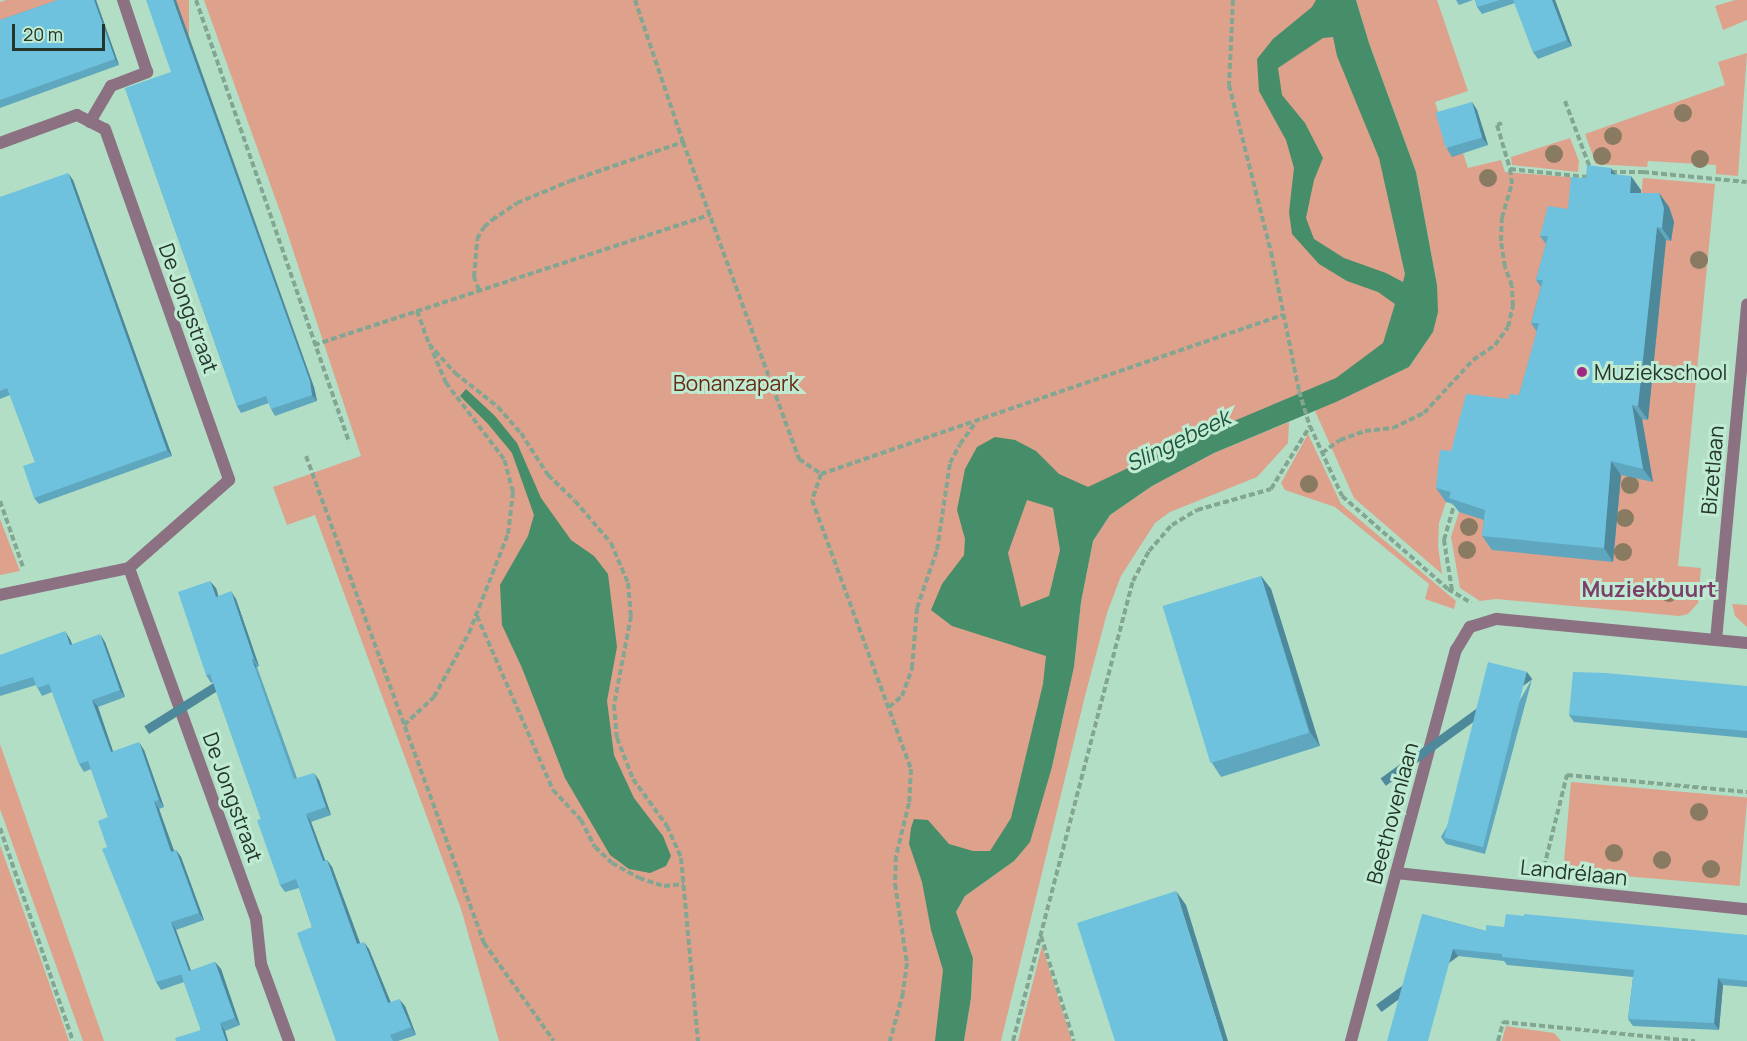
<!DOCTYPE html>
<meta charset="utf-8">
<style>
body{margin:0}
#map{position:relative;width:1747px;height:1041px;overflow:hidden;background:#b2dec6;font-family:Manrope,sans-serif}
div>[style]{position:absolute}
.green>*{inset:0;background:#dea18b;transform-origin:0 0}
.water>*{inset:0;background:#468d6a}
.path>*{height:4px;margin-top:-2px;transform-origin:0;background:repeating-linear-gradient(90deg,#83a693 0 6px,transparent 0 9px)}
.lane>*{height:12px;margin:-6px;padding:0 6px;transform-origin:6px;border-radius:6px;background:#8b7181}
.street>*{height:12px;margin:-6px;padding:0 6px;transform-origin:6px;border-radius:6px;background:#8b7181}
.trees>*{width:18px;height:18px;margin:-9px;border-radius:50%;background:#897a62}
.wall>*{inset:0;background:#5fa7be}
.shaded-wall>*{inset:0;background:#4e889b;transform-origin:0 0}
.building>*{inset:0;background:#6fc2dd;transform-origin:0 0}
.dots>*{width:16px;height:16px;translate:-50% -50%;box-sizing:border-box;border:3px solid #bfebd3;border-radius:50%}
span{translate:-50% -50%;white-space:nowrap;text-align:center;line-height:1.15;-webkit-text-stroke:6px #bfebd3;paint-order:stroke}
.street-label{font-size:21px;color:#24352c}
.poi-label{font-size:21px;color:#24352c}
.left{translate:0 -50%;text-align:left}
.park-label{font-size:21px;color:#672911}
.water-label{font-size:22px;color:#1d533b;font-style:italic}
.neighbourhood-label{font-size:22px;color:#7c3f69;font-weight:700}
.scale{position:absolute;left:12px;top:24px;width:93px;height:27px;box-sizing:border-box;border:3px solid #24352c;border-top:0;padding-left:8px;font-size:18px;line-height:21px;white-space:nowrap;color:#24352c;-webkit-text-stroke:4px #bfebd3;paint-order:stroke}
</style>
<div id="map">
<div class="green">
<i style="clip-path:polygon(6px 0,80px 0,0 28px,0 2px)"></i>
<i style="left:176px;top:0;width:13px;height:95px"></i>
<i style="clip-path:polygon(204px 0,1345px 0,1422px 272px,1408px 338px,1334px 394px,1169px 464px,1091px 525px,1019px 832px,951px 891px,956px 912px,965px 896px,1014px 861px,1052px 767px,1074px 667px,1081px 602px,1093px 541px,1110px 515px,1152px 486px,1214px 453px,1289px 422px,1288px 443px,1257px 477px,1170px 512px,1155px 523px,1121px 576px,1107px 613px,1085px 696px,1001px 1041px,964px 1041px,971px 998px,973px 958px,956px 913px,953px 1041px,499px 1041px,461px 909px,315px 515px,287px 525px,273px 487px,361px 456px,282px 217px)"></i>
<i style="clip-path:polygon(1356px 0,1437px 0,1468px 91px,1435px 102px,1452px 156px,1463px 153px,1468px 168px,1501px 160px,1505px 172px,1582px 178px,1640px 207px,1643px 178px,1715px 184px,1678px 566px,1701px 568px,1698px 603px,1688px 614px,1679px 616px,1496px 599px,1480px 601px,1460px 588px,1451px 537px,1459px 512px,1568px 417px,1446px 502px,1439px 523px,1438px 546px,1442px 574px,1354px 498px,1315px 411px,1409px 367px,1433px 332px,1437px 285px,1416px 172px,1369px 43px)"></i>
<i style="clip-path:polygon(1735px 0,1747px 0,1747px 20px,1723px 30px,1715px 6px)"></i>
<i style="clip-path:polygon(1747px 53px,1738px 176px,1716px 174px,1716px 165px,1648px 161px,1647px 167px,1596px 164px,1585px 134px,1725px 85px,1718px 62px)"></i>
<i style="clip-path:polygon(1570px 138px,1579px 161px,1578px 172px,1512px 165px,1511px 157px)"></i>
<i style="clip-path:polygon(1308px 434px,1341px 504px,1456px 601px,1454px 609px,1425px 599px,1429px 584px,1335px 507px,1285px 490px,1281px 483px)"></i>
<i style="clip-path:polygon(0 519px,20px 571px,0 575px)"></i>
<i style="clip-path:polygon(1732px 604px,1747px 605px,1747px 627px,1735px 616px)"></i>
<i style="clip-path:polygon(0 744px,104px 1041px,83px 1041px,0 809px)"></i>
<i style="left:1571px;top:782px;width:177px;height:89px;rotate:5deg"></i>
<i style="clip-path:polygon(0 845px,47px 977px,69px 1041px,0 1041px)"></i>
<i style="clip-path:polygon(1042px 946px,1072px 1041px,1018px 1041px)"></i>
<i style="clip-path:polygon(1506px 1026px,1554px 1033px,1561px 1041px,1502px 1041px)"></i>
</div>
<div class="water">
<i style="clip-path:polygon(evenodd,1316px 0,1356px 0,1369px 43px,1416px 172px,1437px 285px,1438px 312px,1433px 332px,1409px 367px,1336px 402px,1214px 453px,1152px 486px,1110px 515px,1093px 541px,1081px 602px,1074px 667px,1052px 767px,1030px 842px,1014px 861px,965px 896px,956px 912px,973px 958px,971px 998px,964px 1041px,935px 1041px,943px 970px,931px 930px,922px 882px,909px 844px,911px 828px,914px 819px,928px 820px,949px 844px,973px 851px,990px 851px,1011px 818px,1043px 684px,1046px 656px,952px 626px,931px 610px,942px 584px,964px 555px,965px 539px,957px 510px,965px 469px,977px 447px,995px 437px,1015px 440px,1036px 451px,1059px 474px,1088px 487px,1179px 444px,1336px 378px,1383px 343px,1395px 304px,1378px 292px,1347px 281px,1319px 264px,1292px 234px,1289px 212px,1294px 168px,1286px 140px,1259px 91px,1257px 59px,1273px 39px,1312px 7px,1316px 0,1333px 37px,1337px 56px,1379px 158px,1405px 274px,1403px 282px,1386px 273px,1344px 258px,1314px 239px,1306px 218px,1314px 180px,1323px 158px,1305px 123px,1282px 95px,1278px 68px,1323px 38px,1333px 37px,1316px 0,1027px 500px,1053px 508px,1060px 550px,1049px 596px,1021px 607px,1008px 553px,1027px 500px)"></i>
<i style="clip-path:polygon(466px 389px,495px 416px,517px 443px,541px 498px,571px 540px,594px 556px,608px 574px,617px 647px,607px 701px,614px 755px,634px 798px,663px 836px,671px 856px,666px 866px,650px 873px,629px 869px,610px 855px,565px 778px,522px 668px,502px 625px,500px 585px,528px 536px,534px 515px,512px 453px,488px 424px,460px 396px)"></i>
</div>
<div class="path">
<i style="left:196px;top:0;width:468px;rotate:70.9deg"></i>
<i style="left:635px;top:0;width:150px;rotate:71.3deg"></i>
<i style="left:683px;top:142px;width:338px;rotate:69.9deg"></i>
<i style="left:799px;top:459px;width:27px;rotate:34deg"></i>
<i style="left:1233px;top:0;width:85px;rotate:92.7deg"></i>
<i style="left:1229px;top:85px;width:172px;rotate:75.9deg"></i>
<i style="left:1271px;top:252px;width:142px;rotate:78.6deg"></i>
<i style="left:1299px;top:391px;width:37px;rotate:73deg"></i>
<i style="left:1310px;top:426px;width:77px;rotate:65.4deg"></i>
<i style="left:1342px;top:496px;width:141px;rotate:41.3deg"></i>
<i style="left:1448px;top:589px;width:27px;rotate:31deg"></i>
<i style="left:1565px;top:101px;width:72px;rotate:69.5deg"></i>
<i style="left:1502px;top:123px;width:5px;rotate:158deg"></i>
<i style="left:1497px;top:125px;width:46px;rotate:73.5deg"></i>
<i style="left:1510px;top:169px;width:77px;rotate:5.9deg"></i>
<i style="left:1587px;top:177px;width:4px;rotate:-63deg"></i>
<i style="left:1611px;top:172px;width:32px"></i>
<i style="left:1643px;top:172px;width:104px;rotate:5.5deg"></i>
<i style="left:479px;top:290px;width:14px;rotate:-111deg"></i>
<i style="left:474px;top:277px;width:38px;rotate:-85deg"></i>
<i style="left:477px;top:239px;width:14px;rotate:-60deg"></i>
<i style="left:484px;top:227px;width:11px;rotate:-41deg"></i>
<i style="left:492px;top:220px;width:30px;rotate:-34deg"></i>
<i style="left:517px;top:203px;width:57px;rotate:-22.5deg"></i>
<i style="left:570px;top:181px;width:120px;rotate:-19deg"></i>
<i style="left:417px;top:311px;width:35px;rotate:70deg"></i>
<i style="left:429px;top:344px;width:39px;rotate:48deg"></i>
<i style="left:455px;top:373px;width:55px;rotate:38.3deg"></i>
<i style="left:498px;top:407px;width:35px;rotate:49deg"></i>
<i style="left:521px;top:433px;width:50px;rotate:57.3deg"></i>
<i style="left:548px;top:475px;width:37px;rotate:44deg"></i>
<i style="left:575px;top:501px;width:55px;rotate:49.4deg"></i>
<i style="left:611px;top:543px;width:43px;rotate:67deg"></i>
<i style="left:628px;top:583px;width:33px;rotate:85deg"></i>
<i style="left:631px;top:616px;width:91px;rotate:100.8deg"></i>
<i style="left:614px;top:705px;width:33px;rotate:85deg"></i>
<i style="left:617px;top:738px;width:44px;rotate:68.7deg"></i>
<i style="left:633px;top:779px;width:58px;rotate:54.1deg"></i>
<i style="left:667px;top:826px;width:35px;rotate:66deg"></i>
<i style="left:681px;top:858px;width:184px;rotate:84.7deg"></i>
<i style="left:314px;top:345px;width:417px;rotate:-18.2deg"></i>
<i style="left:1322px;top:453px;width:22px;rotate:-36deg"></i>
<i style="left:1340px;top:440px;width:27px;rotate:-20deg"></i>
<i style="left:1365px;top:431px;width:28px;rotate:-6deg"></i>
<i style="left:1393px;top:428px;width:34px;rotate:-26deg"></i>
<i style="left:1424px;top:413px;width:72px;rotate:-47.2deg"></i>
<i style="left:1473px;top:360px;width:27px;rotate:-34deg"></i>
<i style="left:1495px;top:345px;width:22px;rotate:-54deg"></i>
<i style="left:1508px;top:327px;width:22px;rotate:-77deg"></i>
<i style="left:1513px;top:306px;width:20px;rotate:-93deg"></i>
<i style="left:1512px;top:286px;width:20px;rotate:-110deg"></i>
<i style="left:1505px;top:267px;width:26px;rotate:-99deg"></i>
<i style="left:1501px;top:241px;width:23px;rotate:-88deg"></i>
<i style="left:1502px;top:218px;width:35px;rotate:-74deg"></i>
<i style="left:1512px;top:184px;width:15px;rotate:-98deg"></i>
<i style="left:306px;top:456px;width:519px;rotate:69.92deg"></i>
<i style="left:484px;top:943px;width:120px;rotate:54.5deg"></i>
<i style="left:821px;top:474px;width:28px;rotate:109deg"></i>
<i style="left:812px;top:500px;width:287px;rotate:69.8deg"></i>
<i style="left:911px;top:769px;width:34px;rotate:93deg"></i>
<i style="left:909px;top:803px;width:55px;rotate:103.8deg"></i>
<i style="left:896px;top:856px;width:28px;rotate:92deg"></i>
<i style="left:895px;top:884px;width:80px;rotate:81.4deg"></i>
<i style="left:907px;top:963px;width:30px;rotate:98deg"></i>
<i style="left:903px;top:993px;width:50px;rotate:105.2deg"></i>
<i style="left:821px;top:474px;width:489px;rotate:-19deg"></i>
<i style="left:0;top:501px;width:70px;rotate:70.8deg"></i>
<i style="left:1452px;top:590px;width:51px;rotate:-99.1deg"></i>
<i style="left:1444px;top:540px;width:37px;rotate:-74deg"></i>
<i style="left:477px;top:616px;width:190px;rotate:66.4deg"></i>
<i style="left:553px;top:790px;width:41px;rotate:47deg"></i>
<i style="left:581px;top:820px;width:30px;rotate:63deg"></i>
<i style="left:595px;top:847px;width:23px;rotate:43deg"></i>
<i style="left:612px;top:863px;width:31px;rotate:29deg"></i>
<i style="left:639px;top:878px;width:26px;rotate:18deg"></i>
<i style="left:664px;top:886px;width:20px;rotate:-6deg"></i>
<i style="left:889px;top:707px;width:17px;rotate:-40deg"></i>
<i style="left:902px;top:696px;width:30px;rotate:-70deg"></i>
<i style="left:912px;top:668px;width:60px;rotate:-85.2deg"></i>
<i style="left:917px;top:608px;width:61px;rotate:-71deg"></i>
<i style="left:937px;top:550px;width:88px;rotate:-81.5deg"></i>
<i style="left:950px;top:463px;width:21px;rotate:-62deg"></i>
<i style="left:960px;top:444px;width:27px;rotate:-54deg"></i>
<i style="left:404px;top:725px;width:41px;rotate:-43deg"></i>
<i style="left:434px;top:697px;width:73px;rotate:-61.3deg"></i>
<i style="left:469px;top:633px;width:106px;rotate:-68.5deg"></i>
<i style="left:508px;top:534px;width:42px;rotate:-83.2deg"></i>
<i style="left:513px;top:492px;width:34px;rotate:-105deg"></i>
<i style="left:504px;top:459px;width:96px;rotate:-127.3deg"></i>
<i style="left:446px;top:383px;width:39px;rotate:-113deg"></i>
<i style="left:0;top:828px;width:225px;rotate:71.1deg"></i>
<i style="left:1544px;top:867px;width:95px;rotate:-76deg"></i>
<i style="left:1567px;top:775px;width:181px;rotate:5.4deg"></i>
<i style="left:1041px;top:936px;width:110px;rotate:72.6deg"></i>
<i style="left:1013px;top:1041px;width:475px;rotate:-75.4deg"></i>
<i style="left:1133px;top:581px;width:34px;rotate:-62deg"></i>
<i style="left:1149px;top:551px;width:35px;rotate:-49deg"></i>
<i style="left:1172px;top:525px;width:29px;rotate:-31deg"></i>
<i style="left:1197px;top:510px;width:77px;rotate:-15.8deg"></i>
<i style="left:1271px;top:489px;width:74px;rotate:-58.2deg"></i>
<i style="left:1498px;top:1041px;width:20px;rotate:-75deg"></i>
<i style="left:1503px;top:1022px;width:193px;rotate:5.7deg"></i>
</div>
<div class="lane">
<i style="left:90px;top:122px;width:42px;rotate:-59.7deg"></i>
<i style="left:111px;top:86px;width:39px;rotate:-21deg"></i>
<i style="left:147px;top:72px;width:76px;rotate:-108.4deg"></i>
</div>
<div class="street">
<i style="left:0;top:143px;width:82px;rotate:-20deg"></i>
<i style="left:77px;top:115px;width:31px;rotate:27deg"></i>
<i style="left:105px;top:129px;width:372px;rotate:70.5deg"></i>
<i style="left:229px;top:480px;width:133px;rotate:138.7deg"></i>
<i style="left:129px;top:568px;width:132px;rotate:168.2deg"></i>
<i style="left:129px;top:568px;width:372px;rotate:70.1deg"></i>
<i style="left:256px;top:918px;width:46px;rotate:83.8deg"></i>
<i style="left:261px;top:964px;width:82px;rotate:70deg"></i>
<i style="left:1716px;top:640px;width:337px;rotate:-84.7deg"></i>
<i style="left:1396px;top:873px;width:353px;rotate:5.9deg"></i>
<i style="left:1351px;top:1041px;width:405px;rotate:-75deg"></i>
<i style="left:1456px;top:650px;width:27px;rotate:-59deg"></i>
<i style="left:1470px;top:627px;width:28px;rotate:-17deg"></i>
<i style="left:1497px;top:619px;width:251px;rotate:5.5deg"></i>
</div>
<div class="trees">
<i style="left:1683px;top:113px"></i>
<i style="left:1613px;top:136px"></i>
<i style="left:1554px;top:154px"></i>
<i style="left:1602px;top:156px"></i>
<i style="left:1700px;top:159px"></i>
<i style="left:1488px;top:178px"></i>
<i style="left:1699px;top:260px"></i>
<i style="left:1686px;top:374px"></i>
<i style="left:1309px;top:484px"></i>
<i style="left:1630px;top:485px"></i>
<i style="left:1625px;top:518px"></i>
<i style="left:1469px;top:527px"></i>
<i style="left:1467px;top:550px"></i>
<i style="left:1623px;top:552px"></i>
<i style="left:1669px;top:593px"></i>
<i style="left:1699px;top:812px"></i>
<i style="left:1614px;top:853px"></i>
<i style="left:1662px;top:860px"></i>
<i style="left:1711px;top:869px"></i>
</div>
<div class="wall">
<i style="clip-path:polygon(58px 0,96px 0,119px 65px,0 108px,0 20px)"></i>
<i style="clip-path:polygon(1456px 0,1473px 0,1459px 5px)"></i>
<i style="clip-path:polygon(1475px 0,1555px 0,1572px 46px,1538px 59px,1533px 52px,1515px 3px,1482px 14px,1477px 7px)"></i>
<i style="clip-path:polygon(125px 88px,314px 387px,317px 401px,275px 416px,271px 409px,269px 403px,241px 413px,237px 406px)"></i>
<i style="clip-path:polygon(1472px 102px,1477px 110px,1488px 145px,1452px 157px,1447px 149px)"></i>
<i style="clip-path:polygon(1616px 174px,1641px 190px,1641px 193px,1659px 193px,1669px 207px,1674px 222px,1671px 241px,1666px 240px,1648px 420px,1642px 419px,1653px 482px,1621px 475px,1613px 562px,1492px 550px,1482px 536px,1484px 520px,1459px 512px,1453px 504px,1446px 502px,1436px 488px,1451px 451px,1509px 399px,1519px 395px,1537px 332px,1531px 323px,1541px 287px,1536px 280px,1546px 244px,1540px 236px,1568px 209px,1586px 178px)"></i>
<i style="clip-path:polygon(73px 180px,172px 456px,39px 504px,34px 498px,35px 462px,10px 395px,0 399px,0 197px)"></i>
<i style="clip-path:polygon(1261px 576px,1271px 589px,1320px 746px,1221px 777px,1212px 763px)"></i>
<i style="clip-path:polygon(216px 588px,218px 596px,236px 599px,259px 666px,257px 667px,297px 778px,319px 780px,331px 815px,311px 822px,325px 860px,327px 860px,332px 867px,360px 943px,369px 949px,390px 1002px,405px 1006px,416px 1035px,398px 1041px,336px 1041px,312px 927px,299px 888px,285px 892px,280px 885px,261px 819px,213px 682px,211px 683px,206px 675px)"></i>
<i style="clip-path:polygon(70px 639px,72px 644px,105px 642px,125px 697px,98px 707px,113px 752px,144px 750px,164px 807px,159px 809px,174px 851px,176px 850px,181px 857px,204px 920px,176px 930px,191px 971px,215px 962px,221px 969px,240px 1025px,225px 1031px,228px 1041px,176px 1041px,201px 1030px,184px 982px,161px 990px,156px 982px,107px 847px,108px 817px,91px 769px,84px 772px,79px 764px,52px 692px,42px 696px,36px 685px,0 696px,0 655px)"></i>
<i style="clip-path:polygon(1532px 679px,1485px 854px,1446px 844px,1441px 837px)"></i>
<i style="clip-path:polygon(1747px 686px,1747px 738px,1574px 722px,1569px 715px)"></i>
<i style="clip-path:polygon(1422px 914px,1486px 931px,1504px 927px,1747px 935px,1747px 987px,1723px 985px,1719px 1030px,1633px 1026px,1628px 1019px,1633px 977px,1507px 965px,1504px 961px,1458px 956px)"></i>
</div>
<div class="shaded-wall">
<i style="clip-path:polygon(94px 0,96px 0,119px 65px,115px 59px)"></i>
<i style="clip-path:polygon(173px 0,176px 0,314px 387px,317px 401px,312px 395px)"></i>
<i style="clip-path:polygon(1552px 0,1555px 0,1572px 46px,1567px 40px)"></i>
<i style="clip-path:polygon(1472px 102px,1477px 110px,1488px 145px,1482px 138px)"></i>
<i style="clip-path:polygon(1611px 168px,1621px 182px,1611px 174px)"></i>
<i style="clip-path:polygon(68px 173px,73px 180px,172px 456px,167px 450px)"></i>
<i style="clip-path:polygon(1631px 176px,1641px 190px,1640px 207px,1630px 193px)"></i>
<i style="clip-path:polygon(1659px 193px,1669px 207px,1674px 222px,1671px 241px,1662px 228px)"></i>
<i style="clip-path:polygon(1657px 227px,1666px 240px,1648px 420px,1638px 406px)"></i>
<i style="clip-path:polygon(1632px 405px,1642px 419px,1653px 482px,1643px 469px)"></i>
<i style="clip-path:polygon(1611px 461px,1621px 475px,1613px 562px,1604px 548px)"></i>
<i style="clip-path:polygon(1261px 576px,1271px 589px,1320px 746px,1310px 732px)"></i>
<i style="clip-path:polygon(210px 581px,216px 588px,221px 604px,216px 597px)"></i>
<i style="clip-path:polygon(231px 591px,236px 599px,259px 666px,254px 659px)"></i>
<i style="clip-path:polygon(65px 631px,70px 639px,75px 652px,70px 645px)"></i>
<i style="clip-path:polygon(100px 634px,105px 642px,125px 697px,120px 690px)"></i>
<i style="left:252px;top:659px;width:9px;height:127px;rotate:58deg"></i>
<i style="left:1527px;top:672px;width:9px;height:181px;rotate:54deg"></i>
<i style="clip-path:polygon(92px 700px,98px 707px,116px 760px,111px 752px)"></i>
<i style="clip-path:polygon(139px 742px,144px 750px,164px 807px,159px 800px)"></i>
<i style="clip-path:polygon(314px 773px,319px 780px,331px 815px,326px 807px)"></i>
<i style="clip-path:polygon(154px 801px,159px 809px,177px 859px,171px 852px)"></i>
<i style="clip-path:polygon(306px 814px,311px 822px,328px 868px,323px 861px)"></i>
<i style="clip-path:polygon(176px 850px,181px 857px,204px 920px,199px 913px)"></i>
<i style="clip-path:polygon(327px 860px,332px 867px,363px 951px,357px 944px)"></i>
<i style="clip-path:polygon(1176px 891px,1186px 905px,1228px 1041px,1223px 1041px)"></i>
<i style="clip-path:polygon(171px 922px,176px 930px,194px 979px,189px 971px)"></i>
<i style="clip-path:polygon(364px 942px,369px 949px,394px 1010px,388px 1003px)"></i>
<i style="left:1453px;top:949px;width:9px;height:95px;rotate:54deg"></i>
<i style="clip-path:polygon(215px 962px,221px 969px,240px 1025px,235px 1018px)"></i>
<i style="clip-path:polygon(1718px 978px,1723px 985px,1719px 1030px,1714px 1023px)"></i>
<i style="clip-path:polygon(399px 999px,405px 1006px,416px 1035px,411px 1027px)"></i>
<i style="clip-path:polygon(220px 1023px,225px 1031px,228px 1041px,226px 1041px)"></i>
</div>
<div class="building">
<i style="clip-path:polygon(58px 0,94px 0,115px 59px,0 100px,0 20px)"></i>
<i style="clip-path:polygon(146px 0,173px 0,310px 381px,312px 395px,271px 409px,266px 396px,237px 406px,125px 88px,171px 72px)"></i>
<i style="clip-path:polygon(1475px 0,1500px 0,1477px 7px)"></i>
<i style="clip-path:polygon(1513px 0,1552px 0,1567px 40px,1533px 52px)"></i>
<i style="left:1472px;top:102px;width:37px;height:38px;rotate:74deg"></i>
<i style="clip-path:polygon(1587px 165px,1611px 168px,1611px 174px,1631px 176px,1630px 193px,1659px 193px,1664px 208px,1662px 228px,1657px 227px,1638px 406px,1632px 405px,1643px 469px,1611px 461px,1604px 548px,1482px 536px,1485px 510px,1449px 498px,1451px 492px,1436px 488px,1440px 450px,1451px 451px,1466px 394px,1509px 399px,1509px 394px,1519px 395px,1539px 323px,1531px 323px,1543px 280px,1536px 280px,1548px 236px,1540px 236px,1548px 206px,1568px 209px,1571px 177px,1586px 178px)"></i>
<i style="clip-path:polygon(68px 173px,167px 450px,34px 498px,23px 466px,35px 462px,7px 388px,0 391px,0 197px)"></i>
<i style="left:1261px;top:576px;width:164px;height:103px;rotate:73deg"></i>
<i style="clip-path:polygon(210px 581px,216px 597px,231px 591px,254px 659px,252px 659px,294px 779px,314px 773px,326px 807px,306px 814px,323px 861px,327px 860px,357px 944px,364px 942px,388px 1003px,399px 999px,411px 1027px,390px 1035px,393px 1041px,336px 1041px,297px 933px,312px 927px,296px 879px,280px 885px,257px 820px,261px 819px,210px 674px,206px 675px,178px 592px)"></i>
<i style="clip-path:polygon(65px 631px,70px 645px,100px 634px,120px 690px,92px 700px,111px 752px,139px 742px,159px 800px,154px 801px,171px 852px,176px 850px,199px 913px,171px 922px,189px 971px,215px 962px,235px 1018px,220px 1023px,226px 1041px,176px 1041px,175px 1038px,201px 1030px,181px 974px,186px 973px,156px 982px,102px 849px,107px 847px,98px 821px,108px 817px,88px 761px,79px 764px,49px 684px,37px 688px,33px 677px,0 687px,0 655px)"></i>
<i style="left:1488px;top:662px;width:40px;height:181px;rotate:14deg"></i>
<i style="clip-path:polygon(1573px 672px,1606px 673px,1747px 686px,1747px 731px,1569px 715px)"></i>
<i style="clip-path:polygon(1176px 891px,1223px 1041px,1115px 1041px,1077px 923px)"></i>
<i style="clip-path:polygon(1422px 914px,1486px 931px,1486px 925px,1504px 927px,1506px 914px,1524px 916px,1524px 914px,1747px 935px,1747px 981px,1718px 978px,1714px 1023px,1628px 1019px,1634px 970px,1502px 957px,1502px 954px,1453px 949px,1428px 1041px,1387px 1041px)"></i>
</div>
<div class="dots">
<i style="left:1582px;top:372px;background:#a02880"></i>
</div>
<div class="street-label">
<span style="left:189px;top:308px;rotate:70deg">De Jongstraat</span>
<span style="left:1712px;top:470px;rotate:-85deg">Bizetlaan</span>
<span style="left:233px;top:797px;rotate:70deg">De Jongstraat</span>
<span style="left:1392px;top:813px;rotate:-75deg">Beethovenlaan</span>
<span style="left:1574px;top:872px;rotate:6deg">Landrélaan</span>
</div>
<div class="poi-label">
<span class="left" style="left:1594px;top:372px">Muziekschool</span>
</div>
<div class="park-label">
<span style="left:736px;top:383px">Bonanzapark</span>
</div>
<div class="water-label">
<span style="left:1178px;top:441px;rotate:-26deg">Slingebeek</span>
</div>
<div class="neighbourhood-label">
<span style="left:1649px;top:590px">Muziekbuurt</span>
</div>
<div class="scale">20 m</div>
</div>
